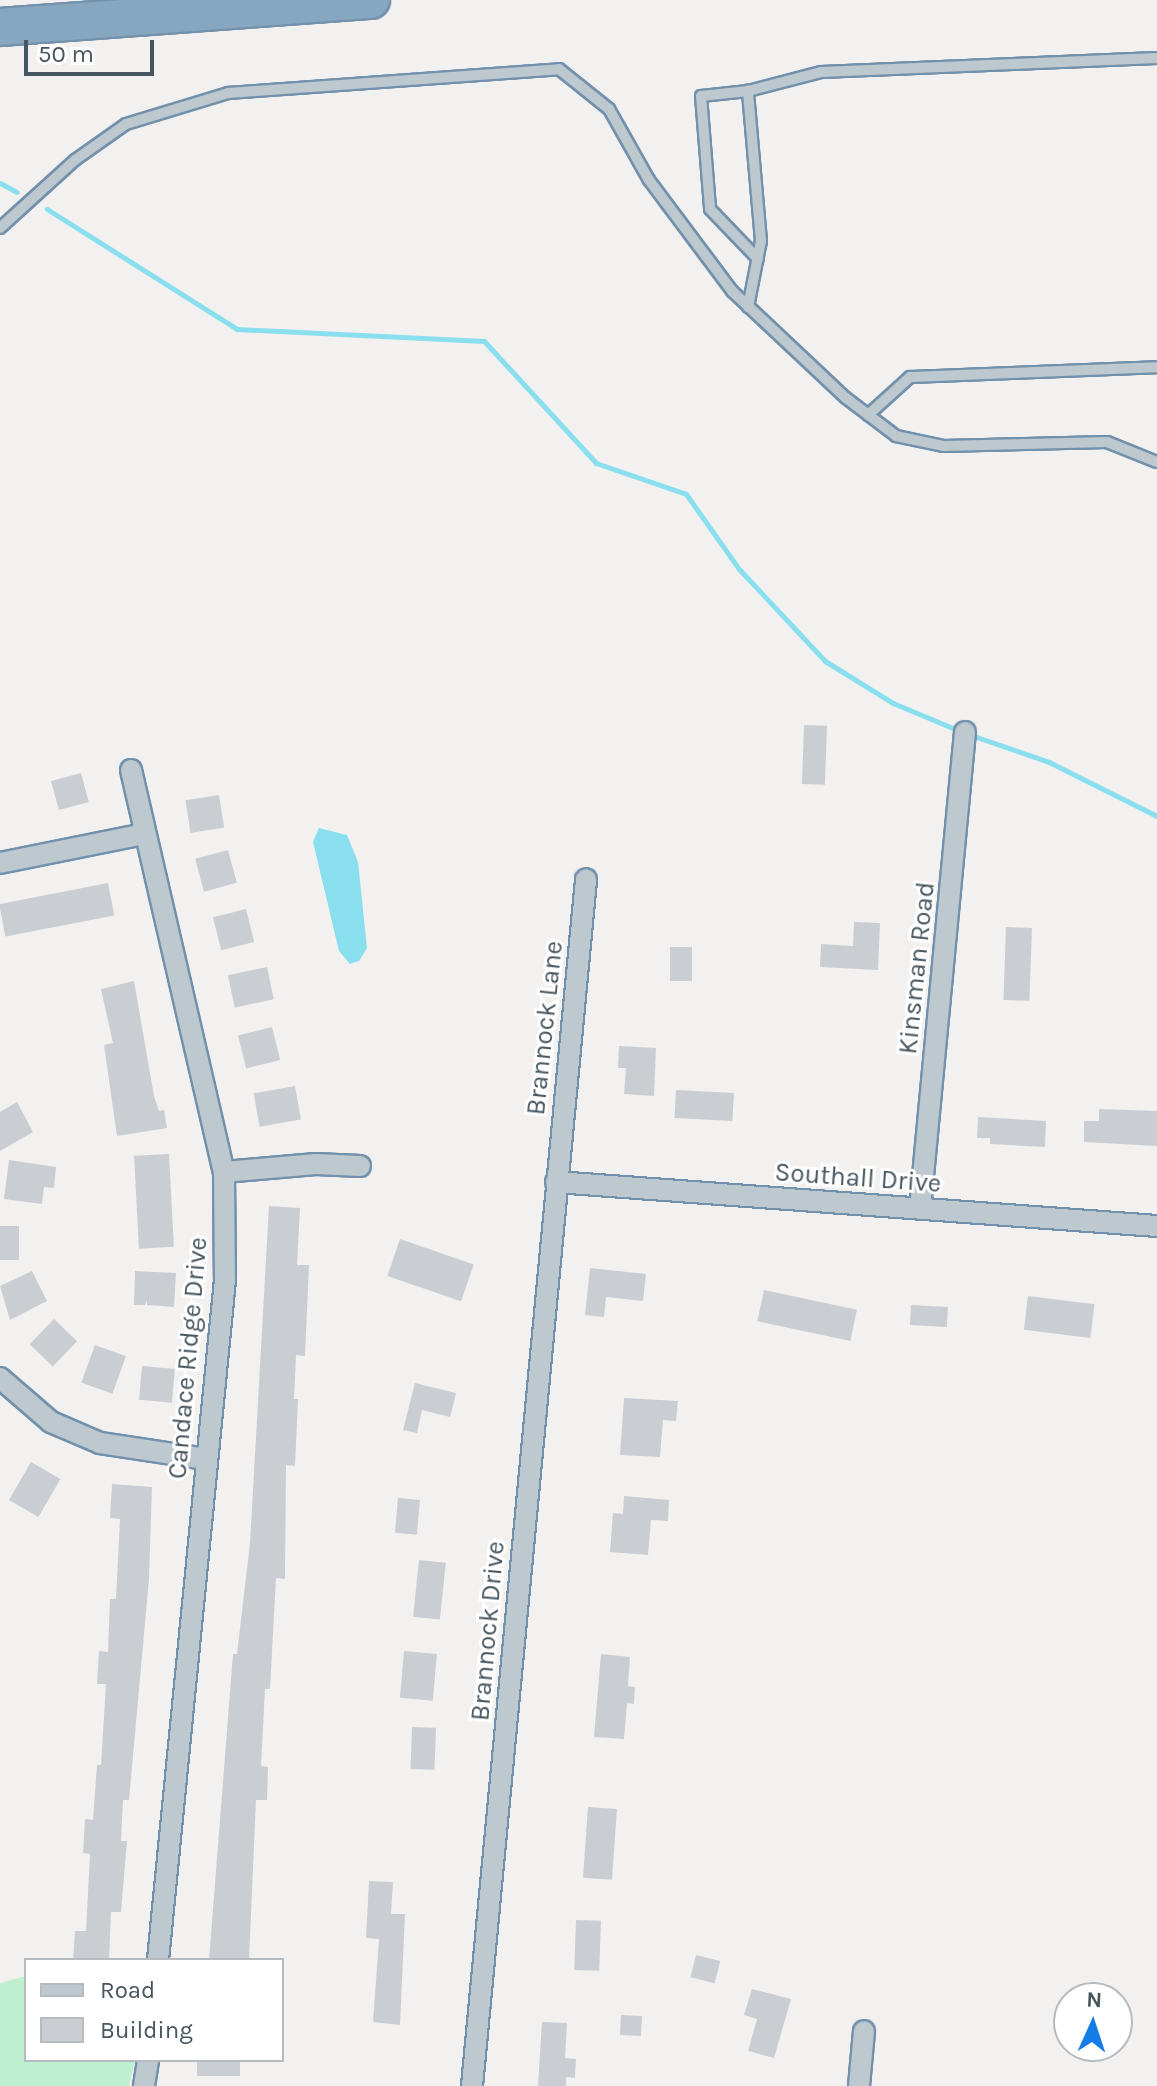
<!DOCTYPE html>
<style>
body{margin:0}
#map{position:relative;width:1157px;height:2086px;overflow:hidden;background:#f3f0f0;font-family:Karla,sans-serif}
div>[style]{position:absolute}
.green>*{inset:0;background:#bef0cf}
.water>*{inset:0;background:#8adfee}
.stream>*{height:5px;margin:-2.5px;padding:0 2.5px;transform-origin:2.5px;border-radius:2.5px;background:#8adfee}
.building>*{inset:0;background:#caced3;transform-origin:0 0}
.roads{filter:drop-shadow(2px 0 #7291ac) drop-shadow(-2px 0 #7291ac) drop-shadow(0 2px #7291ac) drop-shadow(0 -2px #7291ac)}
.service>*{height:10px;margin:-5px;padding:0 5px;transform-origin:5px;border-radius:5px;background:#bec8cf}
.minor>*{height:20px;margin:-10px;padding:0 10px;transform-origin:10px;border-radius:10px;background:#bec8cf}
.motorway>*{height:36px;margin:-18px;padding:0 18px;transform-origin:18px;border-radius:18px;background:#87a6c0}
span{translate:-50% -50%;white-space:nowrap;text-align:center;line-height:1.15;-webkit-text-stroke:6px #fff;paint-order:stroke}
.street-label{font-size:26px;color:#47555e}
.legend{position:absolute;left:24px;top:1958px;width:260px;height:104px;box-sizing:border-box;background:#fff;border:2px solid #b5bbbf;margin:0;padding:10px 14px;list-style:none;font-size:24px;color:#47555e}
.legend li{display:flex;align-items:center;gap:16px;height:40px}
.legend b{width:40px;border:2px solid #b5bbbf}
.north{position:absolute;left:1053px;top:1982px;width:80px;height:80px;box-sizing:border-box;background:#fff;border:2px solid #b5bbbf;border-radius:50%;rotate:3deg;font-size:22px;font-weight:700;line-height:32px;text-align:center;color:#47555e}
.north::after{content:'';display:block;margin:auto;width:28px;height:36px;background:#157de8;clip-path:polygon(50% 0,100% 100%,50% 72%,0 100%)}
.scale{position:absolute;left:24px;top:40px;width:130px;height:36px;box-sizing:border-box;border:4px solid #47555e;border-top:0;padding-left:10px;font-size:24px;line-height:28px;white-space:nowrap;color:#47555e;-webkit-text-stroke:6px #fff;paint-order:stroke}
</style>
<div id="map">
<div class="green">
<i style="clip-path:polygon(26px 1976px,26px 2060px,135px 2060px,129px 2086px,0 2086px,0 1983px)"></i>
</div>
<div class="water">
<i style="clip-path:polygon(319px 828px,347px 835px,358px 862px,367px 948px,359px 961px,350px 964px,339px 951px,313px 842px)"></i>
</div>
<div class="stream">
<i style="left:0;top:183px;width:19px;rotate:28deg"></i>
<i style="left:47px;top:209px;width:225px;rotate:32.3deg"></i>
<i style="left:237px;top:329px;width:247px;rotate:2.8deg"></i>
<i style="left:484px;top:341px;width:166px;rotate:47.4deg"></i>
<i style="left:596px;top:463px;width:95px;rotate:19deg"></i>
<i style="left:686px;top:494px;width:92px;rotate:54.8deg"></i>
<i style="left:739px;top:569px;width:126px;rotate:46.9deg"></i>
<i style="left:825px;top:661px;width:80px;rotate:31.7deg"></i>
<i style="left:893px;top:703px;width:75px;rotate:22.8deg"></i>
<i style="left:971px;top:735px;width:83px;rotate:19.1deg"></i>
<i style="left:1049px;top:762px;width:121px;rotate:26.6deg"></i>
</div>
<div class="building">
<i style="left:804px;top:725px;width:23px;height:59px;rotate:2deg"></i>
<i style="left:81px;top:773px;width:30px;height:31px;rotate:75deg"></i>
<i style="left:219px;top:795px;width:33px;height:34px;rotate:81deg"></i>
<i style="left:228px;top:850px;width:34px;height:34px;rotate:75deg"></i>
<i style="left:108px;top:883px;width:33px;height:111px;rotate:79deg"></i>
<i style="left:246px;top:909px;width:34px;height:34px;rotate:76deg"></i>
<i style="clip-path:polygon(854px 922px,880px 923px,878px 970px,820px 967px,821px 944px,853px 946px)"></i>
<i style="left:1006px;top:927px;width:26px;height:73px;rotate:2deg"></i>
<i style="left:670px;top:947px;width:22px;height:34px"></i>
<i style="left:267px;top:967px;width:33px;height:40px;rotate:78deg"></i>
<i style="clip-path:polygon(134px 981px,154px 1096px,159px 1111px,164px 1110px,167px 1128px,117px 1136px,104px 1045px,113px 1043px,101px 989px)"></i>
<i style="left:272px;top:1027px;width:34px;height:35px;rotate:76deg"></i>
<i style="clip-path:polygon(619px 1046px,656px 1048px,654px 1096px,624px 1094px,626px 1068px,618px 1068px)"></i>
<i style="left:295px;top:1086px;width:34px;height:42px;rotate:80deg"></i>
<i style="left:676px;top:1090px;width:58px;height:28px;rotate:3deg"></i>
<i style="clip-path:polygon(17px 1102px,33px 1132px,0 1151px,0 1112px)"></i>
<i style="clip-path:polygon(1099px 1109px,1157px 1111px,1157px 1146px,1084px 1142px,1084px 1121px,1099px 1121px)"></i>
<i style="clip-path:polygon(978px 1117px,1046px 1121px,1045px 1147px,990px 1144px,990px 1138px,977px 1138px)"></i>
<i style="left:169px;top:1154px;width:93px;height:35px;rotate:87deg"></i>
<i style="clip-path:polygon(9px 1160px,56px 1167px,54px 1188px,44px 1187px,42px 1204px,4px 1199px)"></i>
<i style="clip-path:polygon(269px 1206px,300px 1208px,297px 1265px,309px 1265px,305px 1356px,296px 1355px,294px 1399px,298px 1399px,295px 1466px,286px 1465px,285px 1579px,276px 1578px,270px 1689px,265px 1689px,261px 1766px,268px 1767px,267px 1800px,256px 1800px,249px 1960px,209px 1960px,233px 1654px,237px 1654px,250px 1543px)"></i>
<i style="left:0;top:1226px;width:19px;height:34px"></i>
<i style="left:400px;top:1239px;width:78px;height:39px;rotate:19deg"></i>
<i style="clip-path:polygon(590px 1268px,646px 1274px,643px 1301px,606px 1297px,604px 1317px,585px 1315px)"></i>
<i style="clip-path:polygon(32px 1271px,47px 1301px,10px 1320px,0 1286px)"></i>
<i style="clip-path:polygon(135px 1271px,176px 1273px,174px 1307px,147px 1305px,147px 1300px,145px 1305px,134px 1305px)"></i>
<i style="left:764px;top:1290px;width:95px;height:32px;rotate:12deg"></i>
<i style="left:1028px;top:1296px;width:67px;height:34px;rotate:7deg"></i>
<i style="left:911px;top:1305px;width:37px;height:20px;rotate:3deg"></i>
<i style="left:54px;top:1319px;width:32px;height:35px;rotate:44deg"></i>
<i style="left:95px;top:1345px;width:33px;height:40px;rotate:20deg"></i>
<i style="left:142px;top:1366px;width:33px;height:34px;rotate:5deg"></i>
<i style="clip-path:polygon(415px 1383px,456px 1393px,450px 1417px,422px 1410px,417px 1433px,403px 1430px)"></i>
<i style="clip-path:polygon(624px 1398px,678px 1401px,676px 1421px,663px 1420px,660px 1457px,620px 1455px)"></i>
<i style="left:31px;top:1462px;width:34px;height:44px;rotate:30deg"></i>
<i style="clip-path:polygon(112px 1484px,152px 1487px,149px 1579px,129px 1800px,123px 1800px,121px 1841px,127px 1841px,121px 1912px,111px 1912px,109px 1960px,73px 1960px,75px 1931px,86px 1931px,90px 1854px,83px 1853px,85px 1819px,93px 1820px,97px 1765px,101px 1765px,106px 1684px,97px 1684px,99px 1651px,108px 1652px,110px 1599px,116px 1599px,120px 1519px,110px 1518px)"></i>
<i style="clip-path:polygon(624px 1496px,669px 1500px,668px 1521px,651px 1520px,648px 1555px,610px 1552px,613px 1513px,623px 1514px)"></i>
<i style="left:398px;top:1498px;width:22px;height:35px;rotate:5deg"></i>
<i style="left:419px;top:1560px;width:27px;height:57px;rotate:6deg"></i>
<i style="left:404px;top:1651px;width:33px;height:47px;rotate:5deg"></i>
<i style="clip-path:polygon(601px 1654px,630px 1657px,628px 1686px,635px 1687px,634px 1704px,627px 1703px,624px 1739px,594px 1737px)"></i>
<i style="left:412px;top:1727px;width:24px;height:42px;rotate:2deg"></i>
<i style="left:588px;top:1807px;width:29px;height:71px;rotate:4deg"></i>
<i style="clip-path:polygon(369px 1881px,393px 1882px,391px 1914px,405px 1914px,400px 2025px,373px 2022px,379px 1939px,366px 1938px)"></i>
<i style="left:576px;top:1920px;width:25px;height:50px;rotate:2deg"></i>
<i style="left:696px;top:1955px;width:25px;height:23px;rotate:14deg"></i>
<i style="clip-path:polygon(752px 1989px,791px 1999px,774px 2058px,748px 2051px,757px 2019px,744px 2015px)"></i>
<i style="left:621px;top:2015px;width:21px;height:20px;rotate:3deg"></i>
<i style="clip-path:polygon(542px 2022px,567px 2023px,565px 2058px,576px 2059px,575px 2078px,566px 2077px,566px 2086px,538px 2086px)"></i>
<i style="left:197px;top:2060px;width:43px;height:16px"></i>
</div>
<div class="roads">
<div class="service">
<i style="left:748px;top:91px;width:75px;rotate:-14.6deg"></i>
<i style="left:821px;top:72px;width:336px;rotate:-2.4deg"></i>
<i style="left:0;top:228px;width:101px;rotate:-42.2deg"></i>
<i style="left:75px;top:160px;width:62px;rotate:-35.2deg"></i>
<i style="left:126px;top:124px;width:107px;rotate:-16.9deg"></i>
<i style="left:228px;top:93px;width:332px;rotate:-4.1deg"></i>
<i style="left:559px;top:69px;width:64px;rotate:38.7deg"></i>
<i style="left:609px;top:109px;width:81px;rotate:60.6deg"></i>
<i style="left:649px;top:180px;width:139px;rotate:53.2deg"></i>
<i style="left:732px;top:291px;width:156px;rotate:43.2deg"></i>
<i style="left:846px;top:398px;width:63px;rotate:37.2deg"></i>
<i style="left:896px;top:436px;width:48px;rotate:12deg"></i>
<i style="left:943px;top:446px;width:164px;rotate:-1.4deg"></i>
<i style="left:1107px;top:442px;width:54px;rotate:21.8deg"></i>
<i style="left:748px;top:307px;width:67px;rotate:-78.9deg"></i>
<i style="left:761px;top:241px;width:151px;rotate:-95deg"></i>
<i style="left:748px;top:91px;width:47px;rotate:173.9deg"></i>
<i style="left:701px;top:96px;width:113px;rotate:85.4deg"></i>
<i style="left:710px;top:209px;width:69px;rotate:46.2deg"></i>
<i style="left:868px;top:415px;width:57px;rotate:-42.1deg"></i>
<i style="left:910px;top:377px;width:247px;rotate:-2.3deg"></i>
</div>
<div class="minor">
<i style="left:131px;top:770px;width:413px;rotate:77deg"></i>
<i style="left:224px;top:1172px;width:108px;rotate:89.5deg"></i>
<i style="left:225px;top:1280px;width:683px;rotate:95.63deg"></i>
<i style="left:0;top:863px;width:147px;rotate:-11.4deg"></i>
<i style="left:224px;top:1172px;width:92px;rotate:-5deg"></i>
<i style="left:316px;top:1164px;width:44px;rotate:2.6deg"></i>
<i style="left:556px;top:1182px;width:603px;rotate:4.19deg"></i>
<i style="left:920px;top:1208px;width:478px;rotate:-84.6deg"></i>
<i style="left:0;top:1378px;width:67px;rotate:40.8deg"></i>
<i style="left:51px;top:1422px;width:53px;rotate:23.2deg"></i>
<i style="left:100px;top:1443px;width:107px;rotate:8.6deg"></i>
<i style="left:144px;top:2086px;width:26px;rotate:-81deg"></i>
<i style="left:472px;top:2086px;width:1212px;rotate:-84.6deg"></i>
<i style="left:859px;top:2086px;width:55px;rotate:-84.8deg"></i>
</div>
<div class="motorway">
<i style="left:0;top:27px;width:372px;rotate:-4.2deg"></i>
</div>
</div>
<div class="street-label">
<span style="left:917px;top:968px;rotate:-84deg">Kinsman Road</span>
<span style="left:545px;top:1028px;rotate:-84deg">Brannock Lane</span>
<span style="left:858px;top:1178px;rotate:4deg">Southall Drive</span>
<span style="left:188px;top:1358px;rotate:-85deg">Candace Ridge Drive</span>
<span style="left:488px;top:1631px;rotate:-85deg">Brannock Drive</span>
</div>
<ul class="legend">
<li><b style="height:10px;background:#bec8cf"></b>Road</li>
<li><b style="height:22px;background:#caced3"></b>Building</li>
</ul>
<div class="north">N</div>
<div class="scale">50 m</div>
</div>
